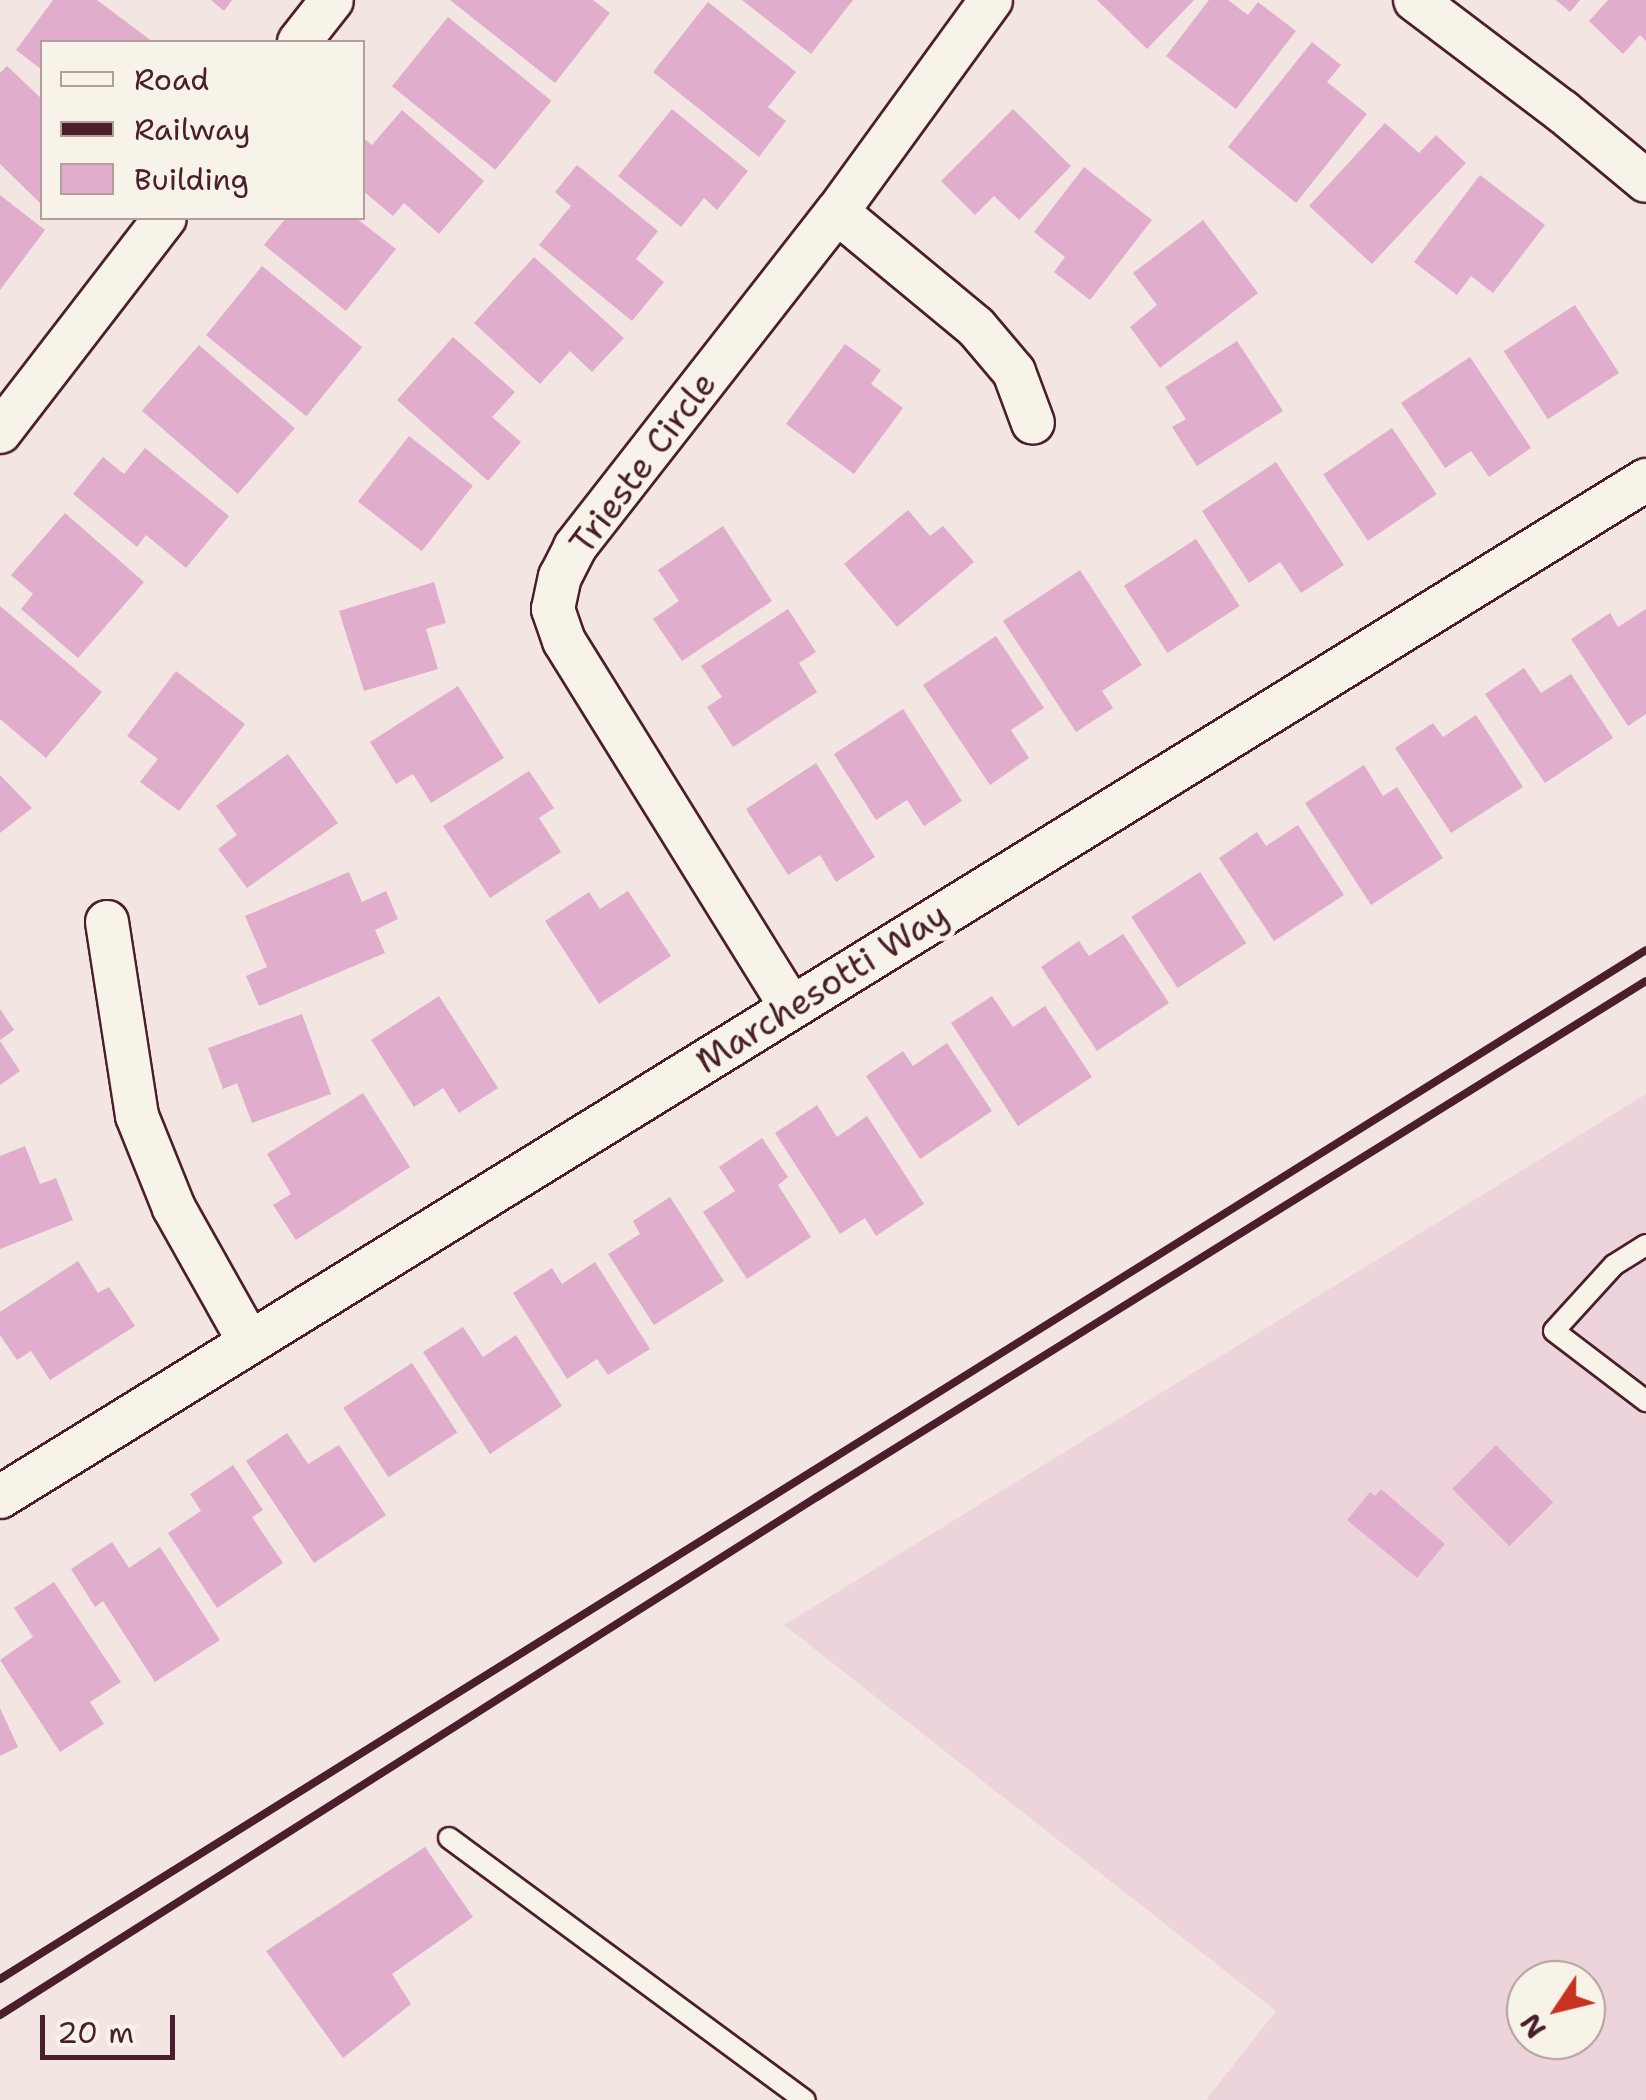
<!DOCTYPE html>
<style>
body{margin:0}
#map{position:relative;width:1646px;height:2100px;overflow:hidden;background:#f2e5e2;font-family:"Shantell Sans",sans-serif}
div>[style]{position:absolute}
.built>*{inset:0;background:#edd4db}
.building>*{inset:0;background:#e0aecc;transform-origin:0 0}
.roads{filter:drop-shadow(2px 0 #4a1f2b) drop-shadow(-2px 0 #4a1f2b) drop-shadow(0 2px #4a1f2b) drop-shadow(0 -2px #4a1f2b)}
.service>*{height:20px;margin:-10px;padding:0 10px;transform-origin:10px;border-radius:10px;background:#f7f3e8}
.minor>*{height:42px;margin:-21px;padding:0 21px;transform-origin:21px;border-radius:21px;background:#f7f3e8}
.rail>*{height:8px;margin:-4px;padding:0 4px;transform-origin:4px;border-radius:4px;background:#4a1f2b}
span{translate:-50% -50%;white-space:nowrap;text-align:center;line-height:1.15;-webkit-text-stroke:10px #f7f3e8;paint-order:stroke}
.street-label{font-size:35px;color:#4a1f2b}
.legend{position:absolute;left:40px;top:40px;width:325px;height:180px;box-sizing:border-box;background:#f7f3e8;border:2px solid #b29e9c;margin:0;padding:12px 18px;list-style:none;font-size:30px;color:#4a1f2b}
.legend li{display:flex;align-items:center;gap:20px;height:50px}
.legend b{width:50px;border:2px solid #b29e9c}
.north{position:absolute;left:1506px;top:1960px;width:100px;height:100px;box-sizing:border-box;background:#f7f3e8;border:2px solid #b29e9c;border-radius:50%;rotate:235deg;font-size:28px;font-weight:700;line-height:40px;text-align:center;color:#4a1f2b}
.north::after{content:'';display:block;margin:auto;width:35px;height:45px;background:#c8321e;clip-path:polygon(50% 0,100% 100%,50% 72%,0 100%)}
.scale{position:absolute;left:40px;top:2015px;width:135px;height:45px;box-sizing:border-box;border:5px solid #4a1f2b;border-top:0;padding-left:12px;font-size:30px;line-height:35px;white-space:nowrap;color:#4a1f2b;-webkit-text-stroke:8px #f7f3e8;paint-order:stroke}
</style>
<div id="map">
<div class="built">
<i style="clip-path:polygon(evenodd,1646px 1094px,1646px 2100px,1206px 2100px,1276px 2011px,784px 1625px,1646px 1094px,1526px 1980px,1586px 1980px,1586px 2040px,1526px 2040px,1526px 1980px)"></i>
</div>
<div class="building">
<i style="clip-path:polygon(53px 0,97px 0,153px 42px,42px 42px,42px 70px,16px 50px)"></i>
<i style="clip-path:polygon(211px 0,232px 0,224px 11px)"></i>
<i style="clip-path:polygon(450px 0,593px 0,610px 13px,555px 83px)"></i>
<i style="clip-path:polygon(742px 0,853px 0,811px 54px)"></i>
<i style="clip-path:polygon(1097px 0,1194px 0,1147px 49px)"></i>
<i style="clip-path:polygon(1209px 0,1228px 0,1248px 15px,1258px 2px,1296px 31px,1236px 109px,1166px 56px)"></i>
<i style="clip-path:polygon(1556px 0,1580px 0,1570px 12px)"></i>
<i style="clip-path:polygon(1608px 0,1646px 0,1646px 41px,1640px 35px,1623px 54px,1589px 21px)"></i>
<i style="clip-path:polygon(708px 2px,796px 72px,768px 107px,786px 121px,759px 157px,653px 72px)"></i>
<i style="left:448px;top:17px;width:133px;height:89px;rotate:39deg"></i>
<i style="clip-path:polygon(1312px 42px,1341px 65px,1327px 82px,1367px 114px,1296px 203px,1228px 147px)"></i>
<i style="clip-path:polygon(7px 66px,42px 99px,42px 205px,0 164px,0 73px)"></i>
<i style="clip-path:polygon(672px 109px,748px 171px,717px 210px,704px 198px,681px 227px,618px 176px)"></i>
<i style="clip-path:polygon(1013px 109px,1071px 166px,1019px 220px,994px 196px,975px 215px,941px 181px)"></i>
<i style="clip-path:polygon(402px 110px,484px 181px,439px 234px,404px 203px,393px 216px,362px 190px,362px 137px,372px 145px)"></i>
<i style="clip-path:polygon(1385px 123px,1419px 153px,1436px 135px,1466px 163px,1372px 264px,1309px 206px)"></i>
<i style="clip-path:polygon(577px 165px,658px 231px,636px 259px,664px 282px,632px 321px,539px 245px,571px 206px,555px 192px)"></i>
<i style="clip-path:polygon(1084px 167px,1152px 220px,1090px 300px,1054px 272px,1065px 257px,1034px 232px)"></i>
<i style="clip-path:polygon(1480px 175px,1545px 225px,1493px 293px,1471px 276px,1457px 295px,1414px 262px)"></i>
<i style="clip-path:polygon(0 195px,45px 230px,0 290px)"></i>
<i style="clip-path:polygon(286px 218px,356px 218px,396px 249px,346px 311px,264px 245px)"></i>
<i style="clip-path:polygon(1203px 220px,1258px 293px,1160px 368px,1130px 327px,1157px 305px,1133px 273px)"></i>
<i style="clip-path:polygon(534px 257px,624px 338px,592px 372px,570px 351px,540px 384px,474px 323px)"></i>
<i style="left:262px;top:266px;width:129px;height:89px;rotate:39deg"></i>
<i style="left:1575px;top:305px;width:81px;height:85px;rotate:57deg"></i>
<i style="clip-path:polygon(453px 337px,515px 392px,492px 417px,521px 442px,488px 481px,397px 400px)"></i>
<i style="clip-path:polygon(1237px 341px,1283px 411px,1197px 466px,1172px 427px,1186px 419px,1165px 387px)"></i>
<i style="clip-path:polygon(845px 344px,881px 370px,871px 384px,903px 408px,854px 474px,786px 424px)"></i>
<i style="left:199px;top:345px;width:127px;height:87px;rotate:41deg"></i>
<i style="clip-path:polygon(1470px 357px,1531px 448px,1489px 477px,1471px 451px,1445px 468px,1401px 403px)"></i>
<i style="left:1392px;top:428px;width:80px;height:83px;rotate:56deg"></i>
<i style="left:409px;top:436px;width:81px;height:83px;rotate:38deg"></i>
<i style="clip-path:polygon(145px 448px,229px 516px,186px 568px,146px 535px,137px 547px,73px 494px,103px 457px,124px 474px)"></i>
<i style="clip-path:polygon(1276px 462px,1344px 565px,1301px 593px,1280px 562px,1249px 583px,1202px 511px)"></i>
<i style="clip-path:polygon(908px 510px,930px 536px,943px 526px,974px 562px,897px 627px,844px 564px)"></i>
<i style="clip-path:polygon(65px 513px,144px 582px,78px 658px,21px 609px,33px 594px,11px 575px)"></i>
<i style="clip-path:polygon(723px 526px,772px 601px,682px 661px,653px 619px,679px 601px,658px 570px)"></i>
<i style="left:1196px;top:539px;width:80px;height:86px;rotate:57deg"></i>
<i style="clip-path:polygon(1080px 570px,1142px 665px,1102px 691px,1113px 708px,1076px 732px,1003px 621px)"></i>
<i style="clip-path:polygon(434px 582px,446px 623px,426px 629px,438px 669px,364px 691px,339px 611px)"></i>
<i style="clip-path:polygon(0 606px,102px 692px,46px 758px,0 719px)"></i>
<i style="clip-path:polygon(788px 609px,816px 652px,799px 663px,817px 692px,733px 747px,707px 707px,722px 697px,701px 666px)"></i>
<i style="clip-path:polygon(1646px 609px,1646px 714px,1628px 726px,1571px 639px,1610px 613px,1618px 627px)"></i>
<i style="clip-path:polygon(996px 636px,1044px 708px,1011px 730px,1029px 758px,990px 785px,923px 685px)"></i>
<i style="clip-path:polygon(1524px 668px,1541px 693px,1571px 674px,1613px 738px,1545px 783px,1485px 694px)"></i>
<i style="clip-path:polygon(176px 671px,245px 724px,179px 811px,140px 782px,158px 759px,127px 736px)"></i>
<i style="clip-path:polygon(458px 686px,504px 758px,431px 803px,413px 774px,396px 784px,370px 742px)"></i>
<i style="clip-path:polygon(903px 709px,962px 801px,924px 826px,907px 800px,876px 820px,834px 754px)"></i>
<i style="clip-path:polygon(1476px 715px,1523px 787px,1451px 833px,1395px 748px,1433px 723px,1443px 737px)"></i>
<i style="clip-path:polygon(288px 754px,338px 823px,247px 888px,218px 849px,237px 835px,216px 806px)"></i>
<i style="clip-path:polygon(816px 763px,875px 857px,836px 882px,820px 855px,788px 875px,746px 809px)"></i>
<i style="clip-path:polygon(1364px 765px,1383px 796px,1397px 787px,1443px 858px,1371px 905px,1305px 803px)"></i>
<i style="clip-path:polygon(529px 771px,554px 808px,539px 818px,561px 852px,490px 898px,443px 826px)"></i>
<i style="clip-path:polygon(0 775px,32px 808px,0 833px)"></i>
<i style="clip-path:polygon(1298px 825px,1344px 895px,1274px 941px,1219px 858px,1257px 832px,1266px 846px)"></i>
<i style="clip-path:polygon(349px 872px,362px 902px,386px 891px,398px 919px,375px 930px,385px 953px,259px 1006px,246px 976px,267px 967px,245px 916px)"></i>
<i style="left:1200px;top:872px;width:85px;height:82px;rotate:57deg"></i>
<i style="clip-path:polygon(628px 891px,671px 956px,599px 1004px,545px 921px,589px 892px,600px 909px)"></i>
<i style="clip-path:polygon(1123px 934px,1169px 1003px,1097px 1051px,1041px 967px,1079px 941px,1089px 956px)"></i>
<i style="clip-path:polygon(439px 996px,498px 1088px,459px 1113px,443px 1088px,414px 1107px,371px 1040px)"></i>
<i style="clip-path:polygon(992px 996px,1013px 1027px,1045px 1006px,1092px 1077px,1018px 1126px,951px 1023px)"></i>
<i style="clip-path:polygon(0 1009px,14px 1030px,0 1040px)"></i>
<i style="clip-path:polygon(302px 1014px,331px 1094px,252px 1123px,237px 1083px,223px 1089px,208px 1048px)"></i>
<i style="clip-path:polygon(0 1041px,20px 1071px,0 1085px)"></i>
<i style="clip-path:polygon(947px 1043px,992px 1111px,920px 1159px,866px 1076px,903px 1051px,913px 1066px)"></i>
<i style="clip-path:polygon(363px 1093px,410px 1167px,296px 1240px,273px 1205px,291px 1194px,267px 1154px)"></i>
<i style="clip-path:polygon(817px 1105px,837px 1137px,867px 1116px,924px 1204px,876px 1236px,865px 1218px,840px 1234px,775px 1133px)"></i>
<i style="clip-path:polygon(762px 1138px,788px 1177px,778px 1185px,811px 1237px,747px 1279px,703px 1212px,735px 1191px,719px 1167px)"></i>
<i style="clip-path:polygon(25px 1146px,40px 1184px,56px 1178px,73px 1220px,0 1249px,0 1156px)"></i>
<i style="clip-path:polygon(670px 1197px,724px 1281px,654px 1325px,608px 1254px,640px 1234px,633px 1221px)"></i>
<i style="clip-path:polygon(78px 1261px,98px 1293px,109px 1287px,135px 1326px,50px 1380px,31px 1351px,17px 1360px,0 1335px,0 1312px)"></i>
<i style="clip-path:polygon(595px 1262px,650px 1349px,608px 1375px,597px 1359px,567px 1379px,513px 1293px,552px 1268px,562px 1284px)"></i>
<i style="clip-path:polygon(463px 1327px,483px 1357px,516px 1335px,562px 1406px,490px 1454px,423px 1352px)"></i>
<i style="left:412px;top:1363px;width:83px;height:82px;rotate:57deg"></i>
<i style="clip-path:polygon(287px 1433px,308px 1464px,339px 1445px,386px 1515px,314px 1563px,246px 1461px)"></i>
<i style="left:1496px;top:1445px;width:81px;height:62px;rotate:45deg"></i>
<i style="clip-path:polygon(233px 1465px,263px 1510px,252px 1517px,283px 1563px,217px 1608px,168px 1533px,201px 1511px,190px 1494px)"></i>
<i style="clip-path:polygon(1381px 1489px,1445px 1544px,1417px 1578px,1347px 1520px,1370px 1492px,1375px 1496px)"></i>
<i style="clip-path:polygon(112px 1542px,129px 1568px,160px 1547px,220px 1640px,155px 1682px,103px 1601px,95px 1607px,71px 1569px)"></i>
<i style="clip-path:polygon(54px 1582px,121px 1682px,90px 1702px,104px 1724px,60px 1752px,0 1660px,33px 1637px,14px 1608px)"></i>
<i style="clip-path:polygon(0 1708px,18px 1747px,0 1756px)"></i>
<i style="clip-path:polygon(425px 1847px,473px 1917px,392px 1974px,411px 2004px,343px 2058px,266px 1951px)"></i>
</div>
<div class="roads">
<div class="service">
<i style="left:1646px;top:1245px;width:38px;rotate:148deg"></i>
<i style="left:1614px;top:1265px;width:89px;rotate:132.3deg"></i>
<i style="left:1554px;top:1331px;width:116px;rotate:37.3deg"></i>
<i style="left:449px;top:1838px;width:442px;rotate:36.4deg"></i>
</div>
<div class="minor">
<i style="left:1415px;top:0;width:184px;rotate:37.1deg"></i>
<i style="left:1562px;top:111px;width:109px;rotate:39.8deg"></i>
<i style="left:299px;top:42px;width:53px;rotate:-51.8deg"></i>
<i style="left:837px;top:212px;width:180px;rotate:39.6deg"></i>
<i style="left:976px;top:327px;width:59px;rotate:49.8deg"></i>
<i style="left:1014px;top:372px;width:54px;rotate:69.6deg"></i>
<i style="left:0;top:432px;width:270px;rotate:-52.4deg"></i>
<i style="left:107px;top:922px;width:196px;rotate:81.2deg"></i>
<i style="left:137px;top:1116px;width:99px;rotate:68.1deg"></i>
<i style="left:174px;top:1208px;width:151px;rotate:60.7deg"></i>
<i style="left:791px;top:1007px;width:431px;rotate:-121.8deg"></i>
<i style="left:564px;top:641px;width:34px;rotate:-109deg"></i>
<i style="left:553px;top:609px;width:33px;rotate:-78deg"></i>
<i style="left:560px;top:577px;width:34px;rotate:-63deg"></i>
<i style="left:575px;top:547px;width:425px;rotate:-52deg"></i>
<i style="left:837px;top:212px;width:262px;rotate:-54deg"></i>
<i style="left:0;top:1497px;width:1935px;rotate:-31.71deg"></i>
</div>
</div>
<div class="rail">
<i style="left:0;top:1979px;width:1941px;rotate:-32.01deg"></i>
<i style="left:0;top:2015px;width:967px;rotate:-32.38deg"></i>
<i style="left:817px;top:1497px;width:976px;rotate:-31.9deg"></i>
</div>
<div class="street-label">
<span style="left:643px;top:463px;rotate:-53deg">Trieste Circle</span>
<span style="left:822px;top:988px;rotate:-32deg">Marchesotti Way</span>
</div>
<ul class="legend">
<li><b style="height:12px;background:#f7f3e8"></b>Road</li>
<li><b style="height:12px;background:#4a1f2b"></b>Railway</li>
<li><b style="height:28px;background:#e0aecc"></b>Building</li>
</ul>
<div class="north">N</div>
<div class="scale">20 m</div>
</div>
